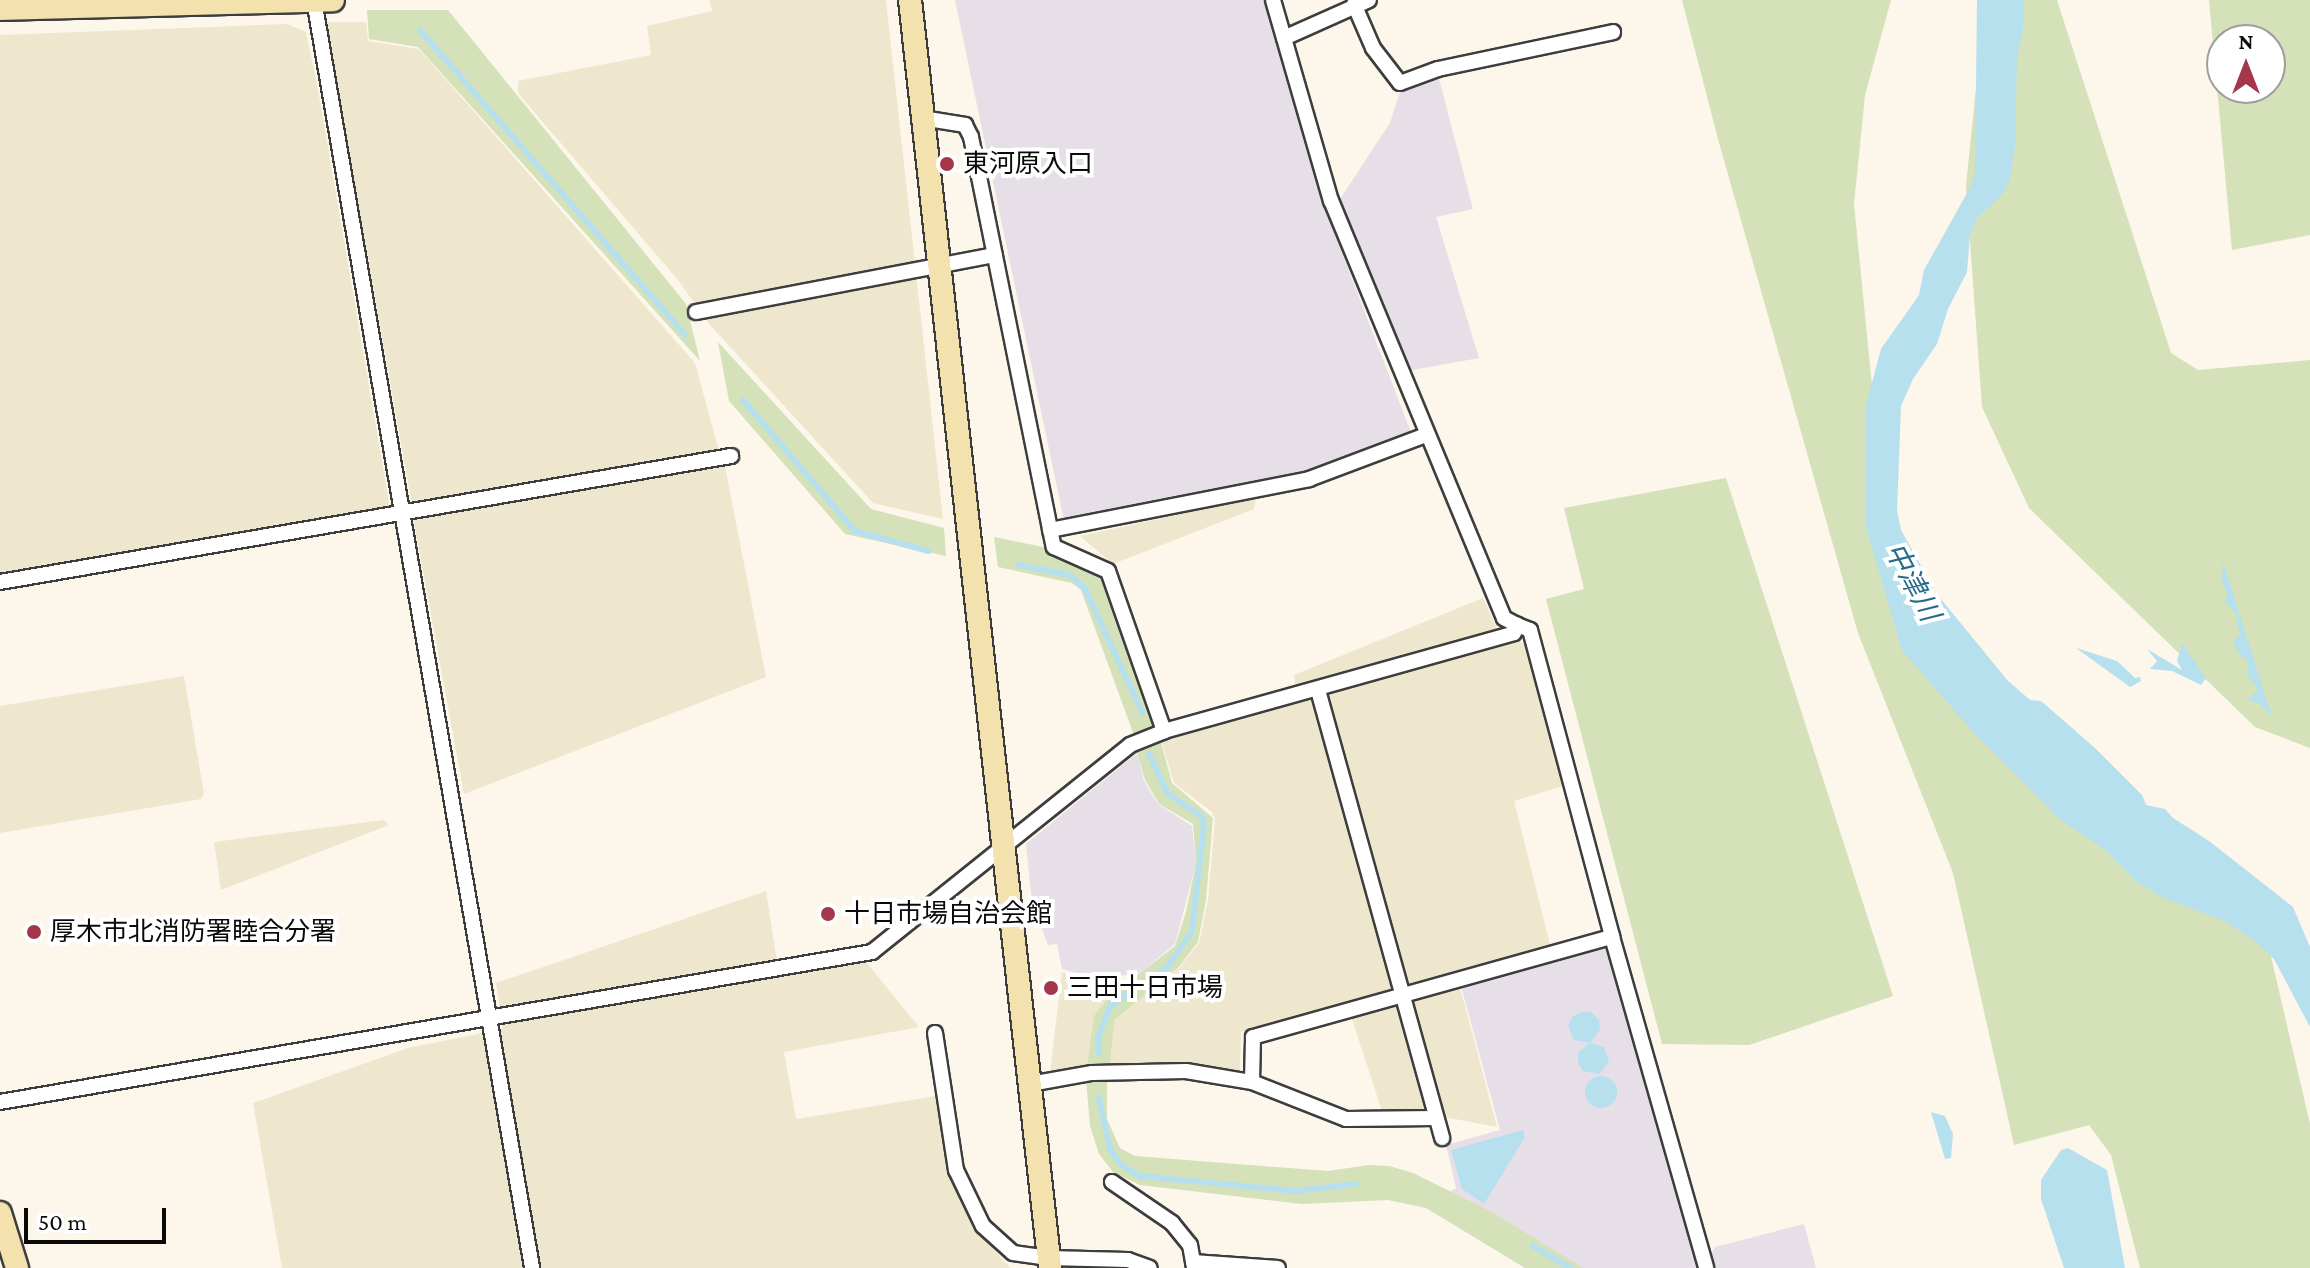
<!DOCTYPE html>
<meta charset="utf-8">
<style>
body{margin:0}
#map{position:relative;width:2310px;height:1268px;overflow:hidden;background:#fcf6eb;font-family:"Crimson Pro","Noto Sans JP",serif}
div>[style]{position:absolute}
.industrial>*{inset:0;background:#e6dfe8}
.farmland>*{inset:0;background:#eee7ce}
.green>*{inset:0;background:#d4e1b9}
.water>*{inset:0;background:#b6e0ed}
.round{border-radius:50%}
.stream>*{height:6px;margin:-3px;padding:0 3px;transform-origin:3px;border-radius:3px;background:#b6e0ed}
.roads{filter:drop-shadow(2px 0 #3d3d3d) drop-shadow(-2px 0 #3d3d3d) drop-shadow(0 2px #3d3d3d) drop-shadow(0 -2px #3d3d3d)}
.street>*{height:14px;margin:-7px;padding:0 7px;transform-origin:7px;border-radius:7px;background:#fff}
.secondary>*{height:22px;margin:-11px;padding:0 11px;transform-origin:11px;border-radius:11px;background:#f4e2ae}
.dots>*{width:22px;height:22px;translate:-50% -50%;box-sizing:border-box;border:4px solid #fff;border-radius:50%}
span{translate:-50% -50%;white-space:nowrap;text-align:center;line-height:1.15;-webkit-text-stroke:8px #fff;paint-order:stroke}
.poi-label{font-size:26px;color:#0a0a0a}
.left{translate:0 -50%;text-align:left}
.water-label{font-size:28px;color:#266c8a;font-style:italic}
.north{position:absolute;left:2206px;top:24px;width:80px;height:80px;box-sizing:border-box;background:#fff;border:2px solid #9d9d9d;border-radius:50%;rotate:0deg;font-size:22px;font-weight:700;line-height:32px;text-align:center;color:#0a0a0a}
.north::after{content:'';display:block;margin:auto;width:28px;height:36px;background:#a6364b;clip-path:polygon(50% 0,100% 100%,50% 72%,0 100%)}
.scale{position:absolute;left:24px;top:1208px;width:142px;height:36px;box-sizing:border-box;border:4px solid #0a0a0a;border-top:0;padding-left:10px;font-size:24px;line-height:28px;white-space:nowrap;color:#0a0a0a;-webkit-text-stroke:6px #fff;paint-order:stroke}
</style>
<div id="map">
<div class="industrial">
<i style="clip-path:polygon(955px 0,1265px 0,1324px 206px,1412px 435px,1283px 479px,1071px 523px,1063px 516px)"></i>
<i style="clip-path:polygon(1438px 75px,1473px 209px,1436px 217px,1479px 358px,1407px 371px,1340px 199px,1390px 123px,1401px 89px)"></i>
<i style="clip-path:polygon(1137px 753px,1144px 781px,1158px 804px,1192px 826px,1196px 864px,1175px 944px,1140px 973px,1097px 979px,1062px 969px,1057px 944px,1048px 945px,1032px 902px,1026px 844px)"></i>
<i style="clip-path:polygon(1601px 946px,1609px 951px,1697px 1268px,1538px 1268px,1439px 1199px,1456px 1188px,1446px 1145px,1500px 1130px,1461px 986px)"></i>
<i style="clip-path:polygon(1804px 1224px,1816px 1268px,1713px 1268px,1710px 1256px,1715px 1247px)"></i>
</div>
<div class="farmland">
<i style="clip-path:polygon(709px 0,886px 0,943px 519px,873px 503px,710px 325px,678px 280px,518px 93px,518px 81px,651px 55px,647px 26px,712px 11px)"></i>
<i style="clip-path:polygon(326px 22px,366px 22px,368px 41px,419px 49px,695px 363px,719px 451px,412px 505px)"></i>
<i style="clip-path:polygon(287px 24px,306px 32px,318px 89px,390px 508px,0 574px,0 35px)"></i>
<i style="clip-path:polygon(725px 466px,766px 677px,464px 794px,413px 517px)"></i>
<i style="clip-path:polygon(1256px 498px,1254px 509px,1113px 564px,1080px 536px)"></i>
<i style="clip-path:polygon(1483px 598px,1497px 629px,1524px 644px,1563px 786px,1514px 801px,1551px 949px,1456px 972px,1497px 1127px,1423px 1113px,1382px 1111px,1347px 1004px,1241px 1032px,1240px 1071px,1152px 1062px,1050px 1073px,1062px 972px,1147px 995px,1180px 967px,1199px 943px,1208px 900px,1215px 819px,1212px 812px,1174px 783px,1161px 740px,1308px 697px,1296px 690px,1294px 675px)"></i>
<i style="clip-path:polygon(184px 676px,204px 794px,201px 799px,0 833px,0 706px)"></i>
<i style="clip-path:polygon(384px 820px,389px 825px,221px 890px,214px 842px)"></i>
<i style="clip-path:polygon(766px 891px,779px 975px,866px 962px,919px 1027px,784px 1052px,796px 1119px,935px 1096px,946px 1158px,972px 1224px,1010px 1268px,282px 1268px,253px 1103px,408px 1048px,503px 1029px,496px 983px)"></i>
</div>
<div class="green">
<i style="clip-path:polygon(1682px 0,1891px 0,1865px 95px,1854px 204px,1893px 597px,2266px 935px,2310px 1124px,2310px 1268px,2140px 1268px,2111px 1155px,2089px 1125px,2014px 1145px,1953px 873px,1858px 633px,1718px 139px)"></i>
<i style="clip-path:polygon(1985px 0,2057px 0,2171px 353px,2198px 370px,2310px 360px,2310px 748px,2255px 727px,2029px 508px,1982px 407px,1966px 186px)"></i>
<i style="clip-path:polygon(evenodd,2209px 0,2310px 0,2310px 235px,2232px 250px,2209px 0,2222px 40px,2270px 40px,2270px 88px,2222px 88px,2222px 40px)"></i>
<i style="clip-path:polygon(367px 10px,448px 10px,686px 304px,700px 361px,418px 47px,369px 39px)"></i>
<i style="clip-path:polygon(718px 342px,871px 509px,944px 528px,946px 556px,845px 534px,729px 401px)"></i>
<i style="clip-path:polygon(1726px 478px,1893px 996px,1749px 1045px,1662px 1044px,1546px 599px,1584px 589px,1564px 508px)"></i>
<i style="clip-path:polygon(994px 537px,1048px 548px,1101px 577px,1161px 729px,1135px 738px,1081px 590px,1072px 583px,998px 567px)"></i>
<i style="clip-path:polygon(1160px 739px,1172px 783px,1213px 818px,1206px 900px,1198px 942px,1179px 967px,1114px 1020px,1110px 1065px,1087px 1066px,1094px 1016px,1109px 997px,1175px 946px,1186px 912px,1196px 863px,1193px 824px,1159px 804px,1145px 780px,1136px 750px)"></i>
<i style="clip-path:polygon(1107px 1078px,1107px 1119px,1120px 1148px,1135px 1156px,1328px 1171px,1369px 1165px,1389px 1166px,1413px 1173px,1490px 1211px,1583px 1268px,1525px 1268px,1426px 1208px,1388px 1200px,1302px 1204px,1140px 1185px,1113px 1172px,1099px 1154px,1090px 1126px,1086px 1079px)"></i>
</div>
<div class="water">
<i style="clip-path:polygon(1977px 0,2023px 0,2024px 22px,2017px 58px,2015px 148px,2010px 179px,2001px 196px,1977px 218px,1970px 235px,1967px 272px,1948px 309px,1937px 344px,1913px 379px,1901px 406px,1897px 510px,1901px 530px,1936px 593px,2008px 681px,2030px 700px,2041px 701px,2095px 748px,2142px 795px,2146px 805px,2165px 809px,2173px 818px,2209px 841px,2293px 907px,2310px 947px,2310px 1027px,2274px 959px,2255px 941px,2225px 921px,2164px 898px,2137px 882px,2107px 851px,2059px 819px,1972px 731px,1902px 650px,1865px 524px,1866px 405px,1881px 349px,1919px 295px,1924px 270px,1971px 186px,1975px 172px)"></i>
<i style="clip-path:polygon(2223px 561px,2229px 580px,2272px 717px,2259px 703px,2247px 700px,2257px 691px,2256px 685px,2247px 677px,2248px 661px,2240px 655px,2233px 642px,2241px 634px,2236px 623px,2238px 616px,2224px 601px,2228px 596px,2222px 580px)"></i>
<i style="clip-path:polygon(2182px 643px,2206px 678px,2201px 685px,2172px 671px,2150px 669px,2157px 661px,2147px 649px,2182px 670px,2177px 661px)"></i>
<i style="clip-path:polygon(2076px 648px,2117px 661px,2135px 678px,2140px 677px,2141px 681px,2130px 687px)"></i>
<i style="clip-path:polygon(1581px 1012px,1591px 1012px,1599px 1020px,1600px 1030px,1590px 1043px,1604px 1047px,1609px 1062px,1599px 1074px,1583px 1071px,1578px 1063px,1578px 1053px,1589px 1043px,1574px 1040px,1568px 1026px,1572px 1017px)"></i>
<i class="round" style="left:1585px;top:1076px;width:32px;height:32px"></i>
<i style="clip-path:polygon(1931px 1112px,1945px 1116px,1953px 1134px,1951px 1158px,1945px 1159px)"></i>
<i style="clip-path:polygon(1523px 1130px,1525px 1137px,1484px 1204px,1462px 1189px,1451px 1150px)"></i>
<i style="clip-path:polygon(2068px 1148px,2107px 1170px,2125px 1268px,2064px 1268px,2041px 1199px,2041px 1180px,2061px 1150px)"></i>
</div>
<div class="stream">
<i style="left:420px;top:30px;width:404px;rotate:49deg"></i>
<i style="left:743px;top:400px;width:172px;rotate:49.5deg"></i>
<i style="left:855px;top:531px;width:76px;rotate:15.3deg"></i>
<i style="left:1019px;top:565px;width:52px;rotate:11.1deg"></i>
<i style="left:1070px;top:575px;width:21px;rotate:43deg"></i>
<i style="left:1085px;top:589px;width:136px;rotate:65.1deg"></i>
<i style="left:1099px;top:1053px;width:15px;rotate:-94deg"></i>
<i style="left:1098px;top:1038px;width:34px;rotate:-69deg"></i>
<i style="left:1110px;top:1006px;width:70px;rotate:-34.6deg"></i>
<i style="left:1168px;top:966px;width:42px;rotate:-55.6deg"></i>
<i style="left:1192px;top:931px;width:108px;rotate:-83.6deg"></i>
<i style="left:1204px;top:824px;width:10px;rotate:-114deg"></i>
<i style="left:1200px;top:815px;width:38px;rotate:-147deg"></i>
<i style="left:1168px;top:794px;width:44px;rotate:-115.4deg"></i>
<i style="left:1099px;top:1098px;width:52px;rotate:77.8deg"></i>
<i style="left:1110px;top:1149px;width:18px;rotate:56deg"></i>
<i style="left:1120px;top:1164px;width:23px;rotate:31deg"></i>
<i style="left:1140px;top:1176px;width:156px;rotate:5.5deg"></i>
<i style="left:1295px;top:1191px;width:61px;rotate:-6.5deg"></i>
<i style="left:1533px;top:1246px;width:43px;rotate:30.7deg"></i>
</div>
<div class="roads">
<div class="street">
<i style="left:314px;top:0;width:1287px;rotate:80.24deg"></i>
<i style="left:1354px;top:4px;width:48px;rotate:66.6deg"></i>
<i style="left:1373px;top:48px;width:44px;rotate:52.4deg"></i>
<i style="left:1400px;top:83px;width:40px;rotate:-20.2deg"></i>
<i style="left:1438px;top:69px;width:179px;rotate:-11.9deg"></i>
<i style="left:1284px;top:38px;width:93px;rotate:-24.1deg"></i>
<i style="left:922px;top:118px;width:44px;rotate:9.2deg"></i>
<i style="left:965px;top:125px;width:13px;rotate:63deg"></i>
<i style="left:971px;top:137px;width:418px;rotate:78.6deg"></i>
<i style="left:1054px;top:547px;width:59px;rotate:24deg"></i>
<i style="left:1108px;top:571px;width:170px;rotate:70.7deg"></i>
<i style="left:696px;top:312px;width:304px;rotate:-10.8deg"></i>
<i style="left:1050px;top:530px;width:264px;rotate:-11.1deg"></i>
<i style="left:1309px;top:479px;width:125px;rotate:-20.6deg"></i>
<i style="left:0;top:582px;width:742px;rotate:-9.78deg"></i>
<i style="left:1517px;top:625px;width:14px;rotate:21deg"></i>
<i style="left:1530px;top:630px;width:318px;rotate:75deg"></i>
<i style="left:1612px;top:937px;width:344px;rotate:74.1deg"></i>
<i style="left:1318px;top:690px;width:465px;rotate:74.5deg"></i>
<i style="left:935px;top:1033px;width:139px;rotate:81.3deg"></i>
<i style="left:956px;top:1170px;width:62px;rotate:64.3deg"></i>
<i style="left:983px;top:1226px;width:40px;rotate:42deg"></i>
<i style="left:1013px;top:1253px;width:36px;rotate:8deg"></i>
<i style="left:1049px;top:1258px;width:79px;rotate:1.5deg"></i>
<i style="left:1128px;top:1260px;width:23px;rotate:20deg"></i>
<i style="left:1252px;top:1082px;width:45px;rotate:-88.7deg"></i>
<i style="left:1253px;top:1037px;width:373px;rotate:-15.6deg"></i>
<i style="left:1030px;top:1084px;width:63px;rotate:-10.1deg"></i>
<i style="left:1092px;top:1073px;width:94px;rotate:-1.2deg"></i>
<i style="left:1186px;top:1071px;width:67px;rotate:9.5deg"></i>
<i style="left:1252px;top:1082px;width:101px;rotate:21.5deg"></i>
<i style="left:1346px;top:1119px;width:90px;rotate:-0.6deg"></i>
<i style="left:0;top:1102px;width:885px;rotate:-9.76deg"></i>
<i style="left:872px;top:952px;width:331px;rotate:-38.7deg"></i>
<i style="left:1130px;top:745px;width:37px;rotate:-22deg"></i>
<i style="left:1164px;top:731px;width:363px;rotate:-15.6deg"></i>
<i style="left:1514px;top:633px;width:9px;rotate:-69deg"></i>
<i style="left:1517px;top:625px;width:15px;rotate:-152deg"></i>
<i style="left:1504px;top:618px;width:451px;rotate:-112.5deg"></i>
<i style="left:1331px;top:201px;width:209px;rotate:-106.1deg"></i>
<i style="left:1112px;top:1182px;width:73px;rotate:34.3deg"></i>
<i style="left:1172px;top:1223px;width:28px;rotate:51deg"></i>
<i style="left:1190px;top:1245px;width:23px;rotate:80deg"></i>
<i style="left:1193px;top:1262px;width:85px;rotate:4deg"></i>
</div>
<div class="secondary">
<i style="left:910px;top:0;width:1276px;rotate:83.7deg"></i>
<i style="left:0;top:9px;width:333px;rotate:-1.5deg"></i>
<i style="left:0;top:1213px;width:58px;rotate:72.8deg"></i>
</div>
</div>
<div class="dots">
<i style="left:947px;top:164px;background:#a6364b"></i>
<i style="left:828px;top:914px;background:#a6364b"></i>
<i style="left:34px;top:932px;background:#a6364b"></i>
<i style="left:1051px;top:988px;background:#a6364b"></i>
</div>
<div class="poi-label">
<span class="left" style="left:963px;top:164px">東河原入口</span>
<span class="left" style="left:844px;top:914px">十日市場自治会館</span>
<span class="left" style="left:50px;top:932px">厚木市北消防署睦合分署</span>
<span class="left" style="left:1067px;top:988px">三田十日市場</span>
</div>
<div class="water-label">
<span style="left:1912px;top:582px;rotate:62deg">中津川</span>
</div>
<div class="north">N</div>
<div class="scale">50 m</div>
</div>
